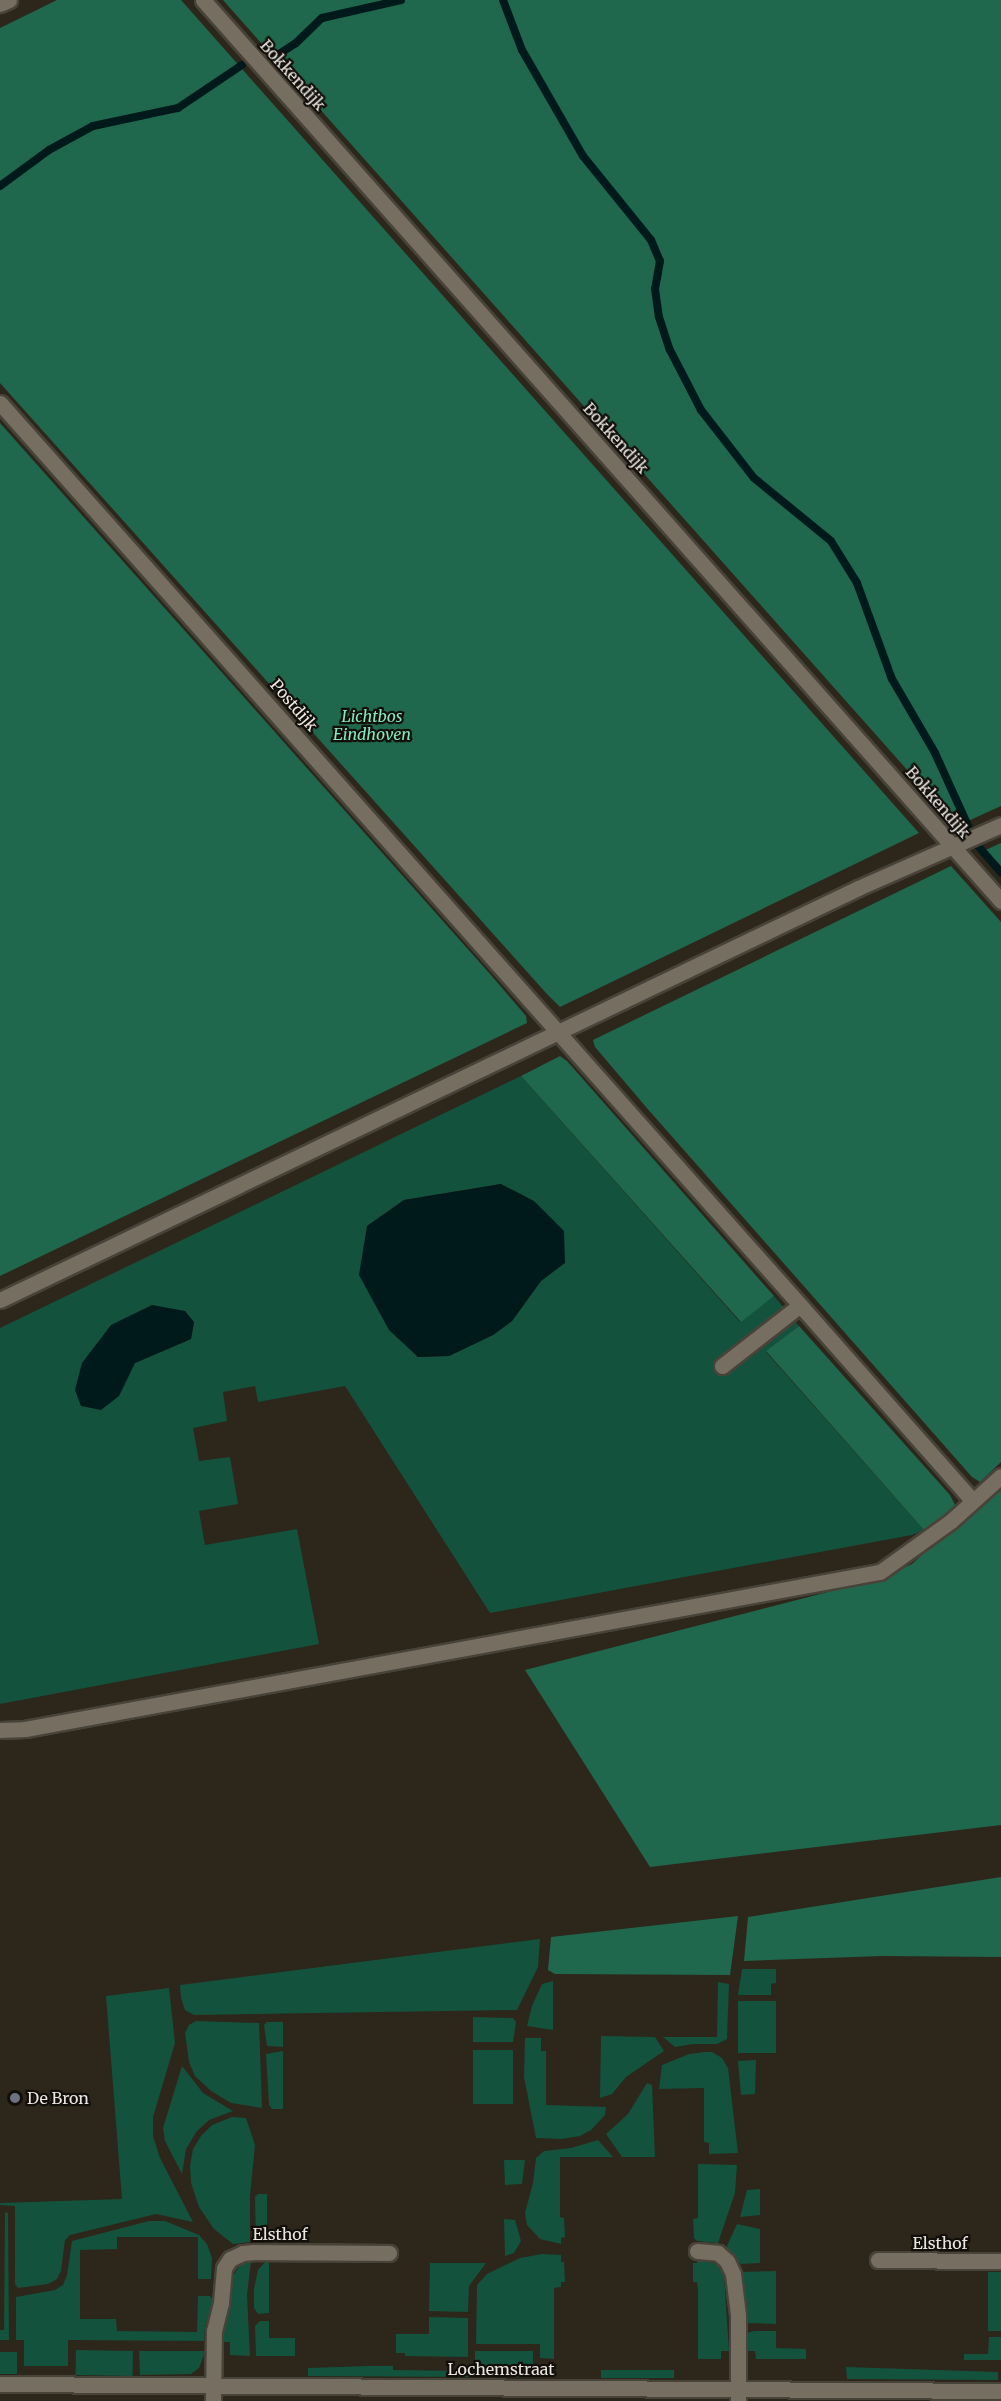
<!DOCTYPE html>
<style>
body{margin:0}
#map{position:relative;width:1001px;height:2401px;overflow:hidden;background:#2d261b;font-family:Merriweather,serif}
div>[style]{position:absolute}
.green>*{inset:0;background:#13523c;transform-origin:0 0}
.forest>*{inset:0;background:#1f684d}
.water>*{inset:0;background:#00191b}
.stream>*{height:8px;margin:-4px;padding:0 4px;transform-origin:4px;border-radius:4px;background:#00191b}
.roads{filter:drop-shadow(2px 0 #484339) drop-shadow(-2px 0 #484339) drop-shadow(0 2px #484339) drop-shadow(0 -2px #484339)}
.minor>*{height:15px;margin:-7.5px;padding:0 7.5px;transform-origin:7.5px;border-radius:7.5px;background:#776e62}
.dots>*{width:16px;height:16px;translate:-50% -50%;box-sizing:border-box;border:3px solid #120f0b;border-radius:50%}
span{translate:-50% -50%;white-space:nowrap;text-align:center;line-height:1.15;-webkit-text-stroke:4.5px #120f0b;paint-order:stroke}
.street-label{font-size:16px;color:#ebe6df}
.park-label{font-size:16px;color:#84e9be;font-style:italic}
.poi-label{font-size:16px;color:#ebe6df}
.left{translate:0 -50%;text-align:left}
</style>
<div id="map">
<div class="green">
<i style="clip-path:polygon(evenodd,521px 1076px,740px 1322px,774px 1296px,799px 1326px,766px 1352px,924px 1530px,912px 1535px,490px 1613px,345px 1386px,258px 1402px,255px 1386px,223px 1392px,227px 1421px,193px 1428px,199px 1461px,230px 1457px,238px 1504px,199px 1511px,205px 1545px,297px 1529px,319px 1644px,0 1704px,0 1328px,521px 1076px,501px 1184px,565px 1262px,541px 1281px,512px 1321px,493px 1335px,449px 1356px,417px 1357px,367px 1226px,404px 1200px,501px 1184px,521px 1076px,194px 1322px,191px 1339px,135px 1363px,194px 1322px)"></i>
<i style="clip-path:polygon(540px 1939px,538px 1967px,517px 2010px,194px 2015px,185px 2010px,181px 1998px,180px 1985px)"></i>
<i style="clip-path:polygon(742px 1969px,776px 1969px,776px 1983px,771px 1984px,771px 1995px,738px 1995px)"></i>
<i style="clip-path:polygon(553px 1981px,553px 2030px,527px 2026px,532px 2006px,542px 1984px)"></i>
<i style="clip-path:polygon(718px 1982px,729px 1984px,727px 2039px,717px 2044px,693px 2044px,675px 2047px,663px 2037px,717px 2037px)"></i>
<i style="clip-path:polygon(169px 1988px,175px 2043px,153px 2117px,153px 2136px,160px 2158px,193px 2222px,156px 2214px,70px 2235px,65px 2240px,61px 2271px,57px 2279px,48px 2284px,18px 2288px,15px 2284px,15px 2206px,0 2205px,0 2203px,122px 2199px,106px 1996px)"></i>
<i style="left:738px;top:2001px;width:38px;height:52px"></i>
<i style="clip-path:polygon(473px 2017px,513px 2018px,516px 2022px,513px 2042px,473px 2042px)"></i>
<i style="clip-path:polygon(196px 2021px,259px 2023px,262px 2108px,231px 2103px,211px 2091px,195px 2076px,189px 2062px,185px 2033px,189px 2025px)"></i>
<i style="clip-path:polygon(267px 2022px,283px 2022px,283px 2047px,267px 2046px,264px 2025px)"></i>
<i style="clip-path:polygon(601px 2036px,655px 2037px,664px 2051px,626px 2077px,612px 2094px,600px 2098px)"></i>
<i style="clip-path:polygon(525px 2038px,541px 2038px,541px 2051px,546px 2051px,546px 2105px,606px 2107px,605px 2115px,591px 2130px,580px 2136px,561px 2139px,536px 2138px,524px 2077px)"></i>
<i style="left:473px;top:2050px;width:40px;height:54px"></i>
<i style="clip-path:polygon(283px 2051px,283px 2109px,272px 2109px,269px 2105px,266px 2054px)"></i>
<i style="clip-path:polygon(705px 2052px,712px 2052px,722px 2058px,728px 2068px,738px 2153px,709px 2154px,709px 2143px,704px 2142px,704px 2088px,659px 2089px,662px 2065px,689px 2054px)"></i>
<i style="clip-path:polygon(756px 2060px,755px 2094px,741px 2095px,738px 2061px)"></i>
<i style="clip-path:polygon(182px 2066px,203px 2093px,233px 2111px,209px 2120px,197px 2131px,186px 2149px,182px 2174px,165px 2141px,163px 2128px)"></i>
<i style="clip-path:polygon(647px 2083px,652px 2085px,655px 2157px,622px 2157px,606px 2134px,628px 2114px)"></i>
<i style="clip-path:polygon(232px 2117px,246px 2118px,255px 2145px,250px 2196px,250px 2242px,233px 2244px,214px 2229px,199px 2207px,191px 2183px,190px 2166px,193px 2149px,201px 2136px,212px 2125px)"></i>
<i style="clip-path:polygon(598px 2140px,613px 2157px,560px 2157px,560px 2217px,564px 2218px,565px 2237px,561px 2238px,561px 2244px,540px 2239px,527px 2225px,525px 2213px,533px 2183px,536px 2158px,544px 2151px,571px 2148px)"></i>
<i style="clip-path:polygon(504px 2160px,525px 2160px,522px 2184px,505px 2185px)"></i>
<i style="clip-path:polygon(698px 2164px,737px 2165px,735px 2193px,718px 2243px,697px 2241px,694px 2238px,693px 2219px,698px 2218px)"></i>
<i style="clip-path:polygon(760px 2189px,760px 2215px,740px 2217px,747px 2190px)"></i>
<i style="clip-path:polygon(258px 2194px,267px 2194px,267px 2241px,256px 2241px,255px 2197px)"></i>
<i style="clip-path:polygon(5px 2212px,8px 2213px,9px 2340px,0 2340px,0 2330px,4px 2330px)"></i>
<i style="clip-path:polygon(504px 2219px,515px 2220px,521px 2241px,514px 2253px,505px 2256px)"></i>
<i style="clip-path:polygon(149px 2221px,165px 2221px,199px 2235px,207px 2244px,212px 2258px,211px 2279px,198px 2279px,198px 2237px,117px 2237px,117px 2249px,80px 2250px,80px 2319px,116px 2319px,117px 2331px,197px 2332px,198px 2296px,210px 2296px,213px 2300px,205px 2327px,204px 2341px,68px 2340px,68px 2366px,24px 2366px,24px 2340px,16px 2340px,16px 2297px,55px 2290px,63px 2285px,67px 2275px,72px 2241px)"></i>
<i style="clip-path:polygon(737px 2224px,760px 2229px,760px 2263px,740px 2264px,726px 2248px)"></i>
<i style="clip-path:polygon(542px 2254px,561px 2255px,561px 2262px,564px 2262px,565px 2282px,561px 2282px,561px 2287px,554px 2288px,554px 2359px,540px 2358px,540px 2344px,476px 2344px,477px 2285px,487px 2274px,520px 2258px)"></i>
<i style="clip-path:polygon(697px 2259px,717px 2264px,724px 2275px,729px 2351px,721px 2351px,721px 2359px,698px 2359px,698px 2289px,697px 2282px,693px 2282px,693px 2263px,697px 2263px)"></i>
<i style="clip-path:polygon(251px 2261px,247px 2295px,250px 2356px,230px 2355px,230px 2342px,222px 2342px,222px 2337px,233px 2276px,240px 2265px)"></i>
<i style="clip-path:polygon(265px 2262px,269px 2262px,269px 2313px,258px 2314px,254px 2308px,254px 2289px,258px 2270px)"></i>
<i style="clip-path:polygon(430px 2263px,486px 2263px,469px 2286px,468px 2312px,429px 2311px)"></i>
<i style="clip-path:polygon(776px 2271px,776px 2324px,746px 2323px,742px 2272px)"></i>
<i style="left:988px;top:2272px;width:13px;height:59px"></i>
<i style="clip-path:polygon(429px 2317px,468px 2318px,468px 2357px,405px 2356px,405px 2353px,396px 2353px,396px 2334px,429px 2334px)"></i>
<i style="clip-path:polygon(260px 2321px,269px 2321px,269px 2338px,295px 2338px,295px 2356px,256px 2356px,255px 2326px)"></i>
<i style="clip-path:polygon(754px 2331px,776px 2331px,776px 2348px,806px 2349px,806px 2359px,756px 2359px,755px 2351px,747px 2351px,747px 2333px)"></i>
<i style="clip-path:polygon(989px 2337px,1001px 2337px,1001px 2360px,964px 2360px,964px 2354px,988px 2354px)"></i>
<i style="left:76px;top:2350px;width:57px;height:25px;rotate:1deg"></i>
<i style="clip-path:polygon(139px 2351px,204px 2351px,204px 2355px,199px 2368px,191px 2374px,140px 2375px)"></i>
<i style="left:475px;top:2351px;width:58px;height:26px"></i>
<i style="left:0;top:2352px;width:17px;height:22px"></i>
<i style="clip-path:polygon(368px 2366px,393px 2366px,393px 2370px,468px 2371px,468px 2377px,308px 2376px,308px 2368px)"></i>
<i style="clip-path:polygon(846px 2367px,998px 2372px,998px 2380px,847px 2379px)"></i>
<i style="left:601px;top:2370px;width:73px;height:8px"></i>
</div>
<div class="forest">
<i style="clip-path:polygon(57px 0,181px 0,919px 833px,560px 1007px,546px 993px,0 383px,0 28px)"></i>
<i style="clip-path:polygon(223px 0,1001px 0,1001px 806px,957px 826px)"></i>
<i style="clip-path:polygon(0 423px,490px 974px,526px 1016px,527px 1023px,0 1276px)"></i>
<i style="clip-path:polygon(1001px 843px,1001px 874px,981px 852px)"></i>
<i style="clip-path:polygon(951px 866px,1001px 922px,1001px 1462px,980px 1482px,972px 1477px,646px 1107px,595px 1047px,593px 1040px)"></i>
<i style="clip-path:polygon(560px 1056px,567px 1061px,774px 1296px,741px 1322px,521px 1076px)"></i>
<i style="clip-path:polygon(799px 1326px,950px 1495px,955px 1505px,932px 1526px,924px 1530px,766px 1351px)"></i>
<i style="clip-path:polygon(1001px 1481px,1001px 1825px,650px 1867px,525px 1670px,882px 1578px,912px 1564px)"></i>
<i style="clip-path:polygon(1001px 1877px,1001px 1957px,882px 1956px,744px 1961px,748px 1917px)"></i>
<i style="clip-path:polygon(738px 1916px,730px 1975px,555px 1974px,548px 1970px,551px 1937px)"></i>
</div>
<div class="water">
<i style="clip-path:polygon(501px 1184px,534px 1201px,564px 1231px,565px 1263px,541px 1281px,512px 1321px,493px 1335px,449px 1356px,418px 1357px,389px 1330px,359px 1275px,367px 1226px,404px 1200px)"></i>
<i style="clip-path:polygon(152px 1305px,185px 1311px,194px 1322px,191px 1339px,135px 1363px,119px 1396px,101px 1410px,81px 1406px,75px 1390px,82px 1363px,111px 1325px)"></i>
</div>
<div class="stream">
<i style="left:503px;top:0;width:53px;rotate:69.2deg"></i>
<i style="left:522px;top:50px;width:122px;rotate:60.1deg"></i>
<i style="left:583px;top:156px;width:108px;rotate:51deg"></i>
<i style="left:651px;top:240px;width:23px;rotate:67deg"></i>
<i style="left:660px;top:261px;width:28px;rotate:100deg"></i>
<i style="left:655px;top:289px;width:28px;rotate:82deg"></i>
<i style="left:659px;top:317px;width:35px;rotate:72deg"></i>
<i style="left:670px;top:350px;width:68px;rotate:62.7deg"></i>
<i style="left:701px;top:410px;width:86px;rotate:52.1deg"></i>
<i style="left:754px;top:478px;width:99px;rotate:39.3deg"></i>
<i style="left:831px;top:541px;width:49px;rotate:58.2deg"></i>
<i style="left:857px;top:583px;width:102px;rotate:70deg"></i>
<i style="left:892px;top:679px;width:86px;rotate:59.8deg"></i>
<i style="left:935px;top:753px;width:85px;rotate:65.6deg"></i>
<i style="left:279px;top:54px;width:20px;rotate:-33deg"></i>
<i style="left:296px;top:43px;width:36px;rotate:-44deg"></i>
<i style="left:322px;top:18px;width:81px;rotate:-12.8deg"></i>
<i style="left:0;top:186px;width:61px;rotate:-36.3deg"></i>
<i style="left:49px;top:150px;width:50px;rotate:-28.6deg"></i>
<i style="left:93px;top:126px;width:87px;rotate:-12deg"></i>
<i style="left:178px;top:108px;width:77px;rotate:-33.9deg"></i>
<i style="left:978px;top:846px;width:35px;rotate:49deg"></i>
</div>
<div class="roads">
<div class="minor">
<i style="left:203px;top:0;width:1204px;rotate:48.47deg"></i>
<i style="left:0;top:4px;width:10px;rotate:-24deg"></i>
<i style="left:0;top:403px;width:1206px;rotate:48.43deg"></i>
<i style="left:0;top:1300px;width:952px;rotate:-25.65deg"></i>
<i style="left:858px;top:888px;width:156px;rotate:-23.8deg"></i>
<i style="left:722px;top:1366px;width:99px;rotate:-38deg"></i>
<i style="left:800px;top:1305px;width:261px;rotate:48.6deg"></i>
<i style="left:0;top:1730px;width:25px;rotate:-2deg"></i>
<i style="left:25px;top:1729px;width:869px;rotate:-10.41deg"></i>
<i style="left:880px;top:1572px;width:87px;rotate:-35.7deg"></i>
<i style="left:951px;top:1521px;width:67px;rotate:-42deg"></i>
<i style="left:697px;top:2251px;width:21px;rotate:5deg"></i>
<i style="left:718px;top:2253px;width:12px;rotate:42deg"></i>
<i style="left:727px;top:2261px;width:14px;rotate:65deg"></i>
<i style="left:733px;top:2274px;width:41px;rotate:83deg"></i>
<i style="left:738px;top:2315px;width:86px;rotate:90deg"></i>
<i style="left:878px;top:2260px;width:123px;rotate:0.5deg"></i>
<i style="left:0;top:2384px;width:1001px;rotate:0.4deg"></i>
<i style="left:213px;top:2401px;width:70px;rotate:-89.2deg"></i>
<i style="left:214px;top:2331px;width:29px;rotate:-76deg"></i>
<i style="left:221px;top:2303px;width:35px;rotate:-85deg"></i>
<i style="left:224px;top:2268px;width:11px;rotate:-56deg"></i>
<i style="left:230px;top:2259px;width:14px;rotate:-25deg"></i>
<i style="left:243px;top:2253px;width:11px;rotate:-5deg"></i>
<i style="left:254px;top:2252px;width:135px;rotate:0.4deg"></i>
</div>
</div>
<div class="dots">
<i style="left:15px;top:2098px;background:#6b7280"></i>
</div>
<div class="street-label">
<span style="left:293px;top:75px;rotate:48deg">Bokkendijk</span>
<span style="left:616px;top:438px;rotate:48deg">Bokkendijk</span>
<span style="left:294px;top:705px;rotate:49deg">Postdijk</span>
<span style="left:938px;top:802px;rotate:49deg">Bokkendijk</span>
<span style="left:280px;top:2234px">Elsthof</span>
<span style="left:940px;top:2243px">Elsthof</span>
<span style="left:501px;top:2369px">Lochemstraat</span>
</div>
<div class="park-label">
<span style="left:372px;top:725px">Lichtbos<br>Eindhoven</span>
</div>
<div class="poi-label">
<span class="left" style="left:27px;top:2098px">De Bron</span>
</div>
</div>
